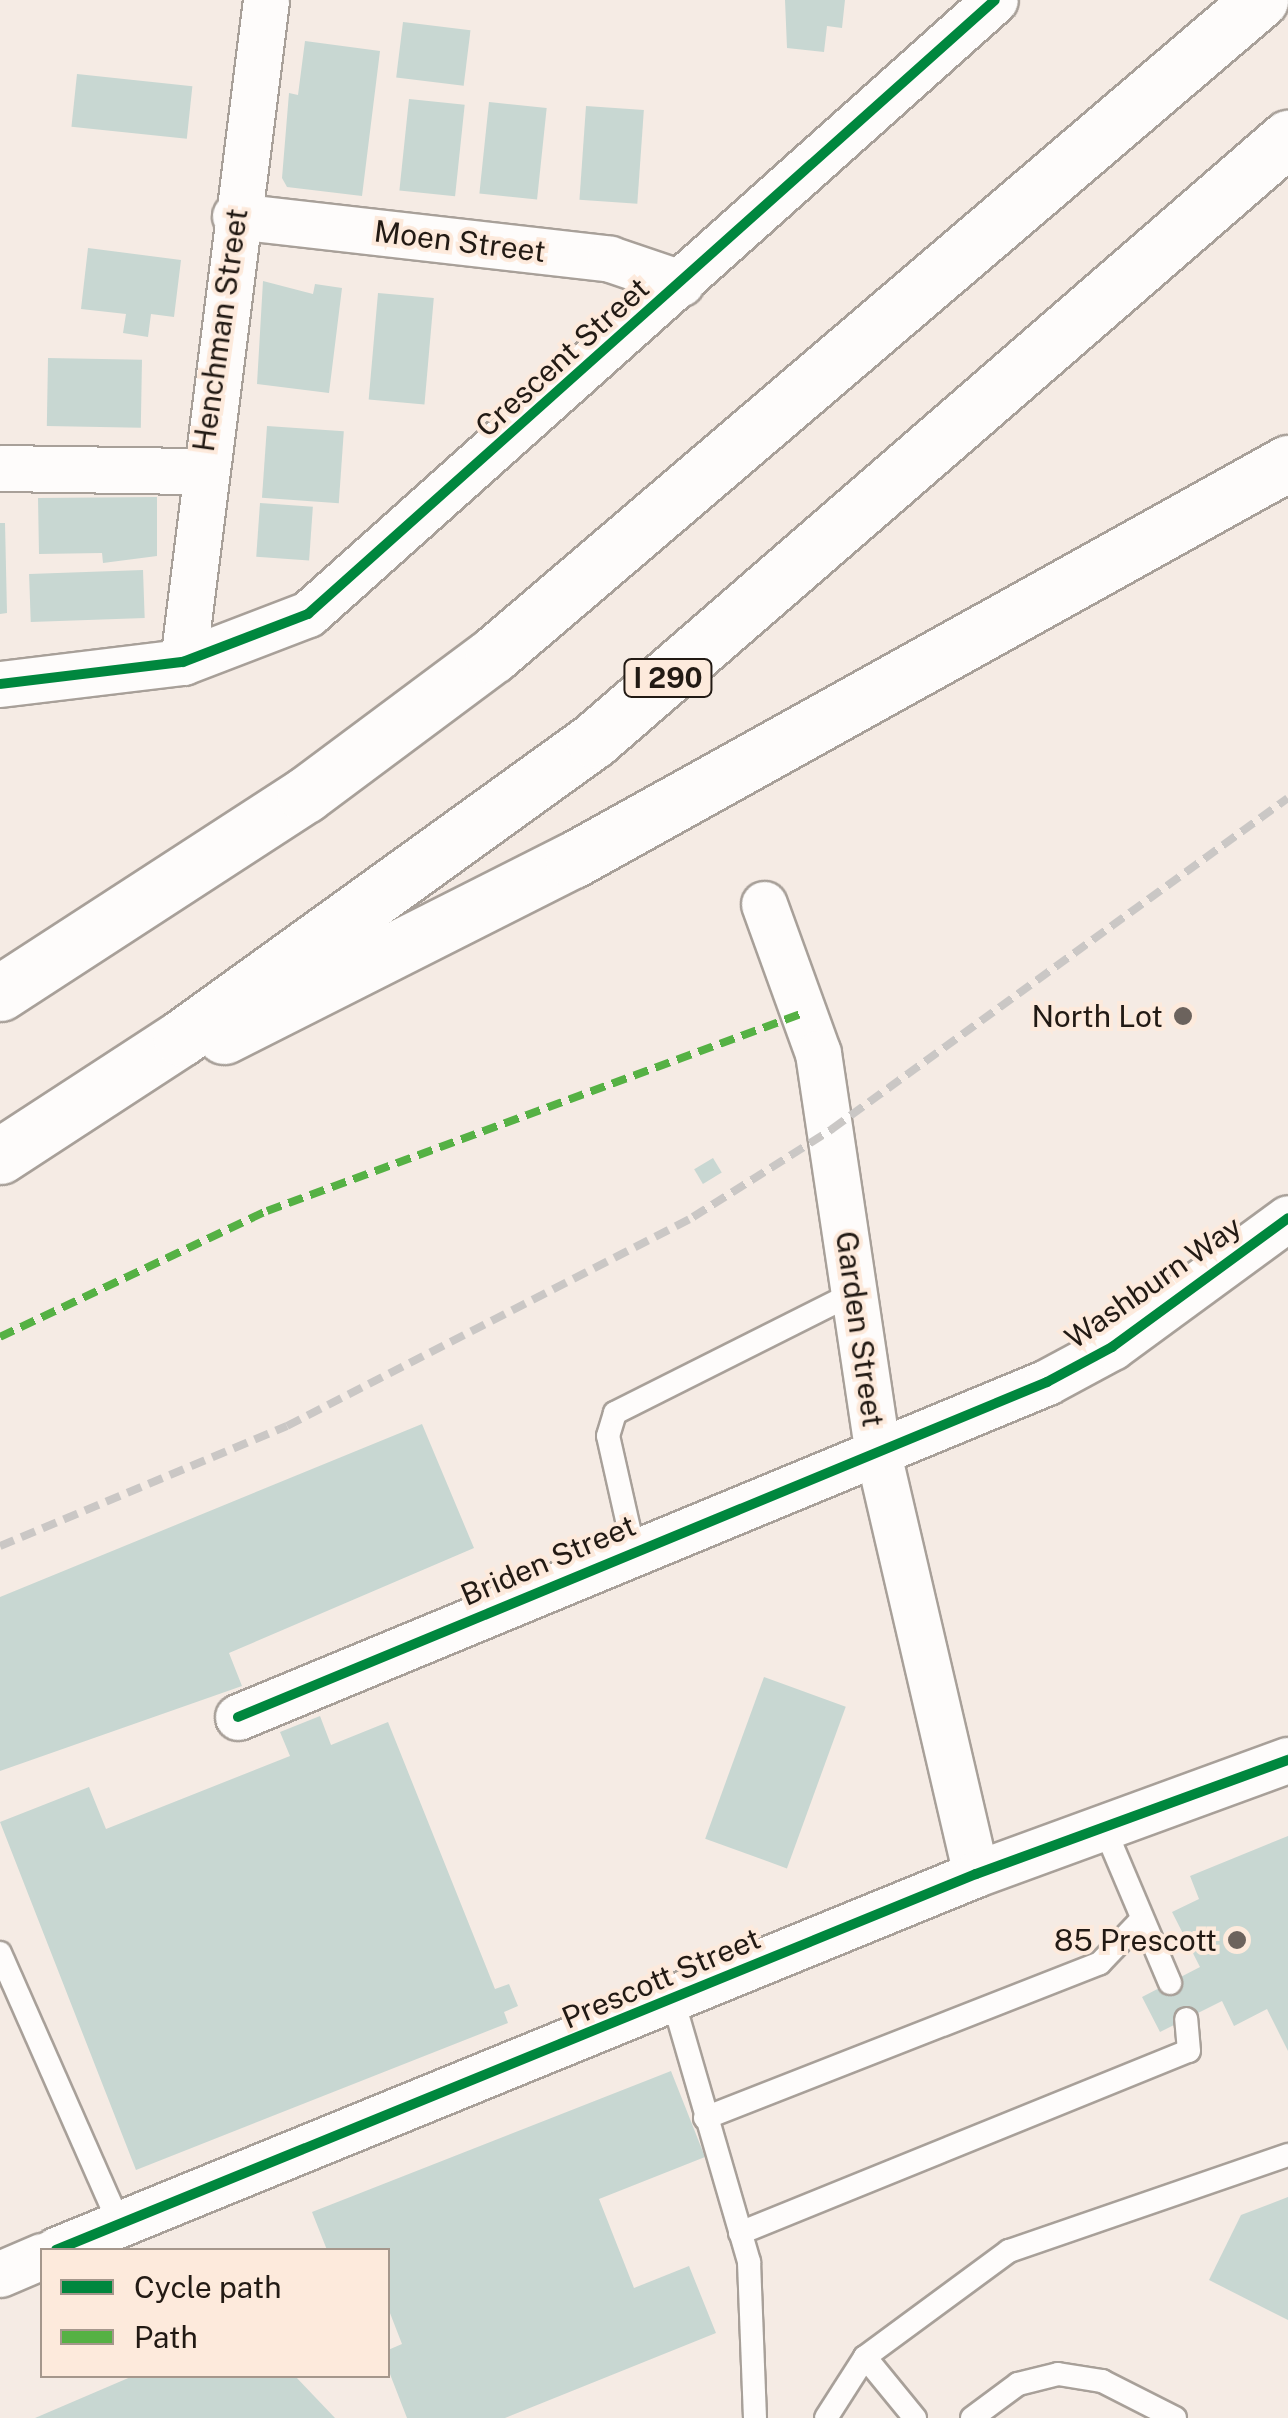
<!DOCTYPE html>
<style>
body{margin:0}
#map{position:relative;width:1288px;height:2418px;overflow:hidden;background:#f5ebe4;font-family:"Public Sans",sans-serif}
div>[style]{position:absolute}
.building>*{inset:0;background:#c8d7d2;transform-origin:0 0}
.roads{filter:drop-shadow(2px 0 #a8a099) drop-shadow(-2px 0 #a8a099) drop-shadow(0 2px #a8a099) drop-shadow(0 -2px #a8a099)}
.service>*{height:22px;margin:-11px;padding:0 11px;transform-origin:11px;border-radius:11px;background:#fefcfb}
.minor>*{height:45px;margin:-22.5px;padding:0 22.5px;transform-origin:22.5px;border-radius:22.5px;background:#fefcfb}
.motorway>*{height:55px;margin:-27.5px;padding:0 27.5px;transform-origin:27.5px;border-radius:27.5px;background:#fefcfb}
.rail>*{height:8px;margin-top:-4px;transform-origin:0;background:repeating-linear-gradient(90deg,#cac7c5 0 15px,transparent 0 23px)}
.quiet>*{height:8px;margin-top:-4px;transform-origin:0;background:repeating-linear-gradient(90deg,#55b144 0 15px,transparent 0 23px)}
.cycleway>*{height:10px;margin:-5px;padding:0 5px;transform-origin:5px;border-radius:5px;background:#00873e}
.dots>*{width:28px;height:28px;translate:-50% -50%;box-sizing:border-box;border:5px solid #fdeadc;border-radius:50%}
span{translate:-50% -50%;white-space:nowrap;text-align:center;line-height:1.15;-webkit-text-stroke:8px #fdeadc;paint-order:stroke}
.shield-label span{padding:2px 8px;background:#fdeadc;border:2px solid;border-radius:8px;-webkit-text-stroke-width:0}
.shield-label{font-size:28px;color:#221a14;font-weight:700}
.street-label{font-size:30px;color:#221a14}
.poi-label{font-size:30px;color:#221a14}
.right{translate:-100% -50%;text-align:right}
.legend{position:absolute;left:40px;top:2248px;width:350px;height:130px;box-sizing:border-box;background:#fdeadc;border:2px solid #a5978c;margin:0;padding:12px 18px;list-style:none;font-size:30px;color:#221a14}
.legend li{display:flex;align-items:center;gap:20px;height:50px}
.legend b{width:50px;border:2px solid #a5978c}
</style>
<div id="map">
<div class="building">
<i style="clip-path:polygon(785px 0,845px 0,842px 28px,827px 26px,824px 52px,787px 48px)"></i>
<i style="left:403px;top:22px;width:68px;height:56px;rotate:7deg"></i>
<i style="clip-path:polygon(305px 41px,380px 51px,362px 196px,287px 187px,282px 178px,289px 93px,298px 95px)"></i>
<i style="left:77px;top:74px;width:116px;height:53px;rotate:6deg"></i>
<i style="left:409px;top:99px;width:56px;height:92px;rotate:6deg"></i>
<i style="left:489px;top:102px;width:58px;height:92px;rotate:6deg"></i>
<i style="left:586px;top:106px;width:58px;height:94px;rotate:4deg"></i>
<i style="clip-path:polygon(88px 248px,181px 260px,174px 317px,151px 314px,148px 337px,123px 333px,126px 314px,81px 309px)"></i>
<i style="clip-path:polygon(263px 281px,313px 294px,315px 284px,342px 288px,329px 393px,257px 384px)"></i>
<i style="left:378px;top:293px;width:56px;height:107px;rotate:5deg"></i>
<i style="left:48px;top:358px;width:94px;height:68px;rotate:1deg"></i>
<i style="left:267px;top:426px;width:77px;height:72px;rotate:4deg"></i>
<i style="clip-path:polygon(157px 497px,157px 556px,103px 563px,102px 553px,39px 554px,38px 498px)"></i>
<i style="left:260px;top:503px;width:53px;height:54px;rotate:4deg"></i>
<i style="clip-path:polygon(0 523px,5px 523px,7px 613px,0 614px)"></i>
<i style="left:143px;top:570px;width:48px;height:114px;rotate:88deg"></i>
<i style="left:713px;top:1158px;width:17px;height:22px;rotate:59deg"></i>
<i style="clip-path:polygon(422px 1424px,474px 1548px,229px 1653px,242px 1686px,0 1771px,0 1597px)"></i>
<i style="left:764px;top:1677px;width:87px;height:172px;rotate:20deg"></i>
<i style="clip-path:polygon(320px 1716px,331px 1745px,388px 1722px,495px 1989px,509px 1984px,518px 2006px,504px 2012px,508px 2023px,136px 2170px,0 1822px,89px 1787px,106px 1829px,290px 1756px,280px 1732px)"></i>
<i style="clip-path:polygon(1288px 1836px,1288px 2051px,1267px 2009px,1234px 2026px,1222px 2001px,1160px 2032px,1142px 1997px,1200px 1967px,1172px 1912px,1199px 1899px,1190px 1876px)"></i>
<i style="clip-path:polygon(671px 2071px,705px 2157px,599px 2199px,634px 2288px,689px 2266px,716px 2333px,505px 2418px,407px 2418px,388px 2369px,388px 2350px,402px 2344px,388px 2308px,388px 2250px,327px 2250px,312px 2212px)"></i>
<i style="clip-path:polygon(1288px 2197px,1288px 2320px,1209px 2280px,1241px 2215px)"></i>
<i style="clip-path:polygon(133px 2376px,295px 2376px,335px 2418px,35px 2418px)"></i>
</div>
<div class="roads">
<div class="service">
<i style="left:634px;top:1551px;width:118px;rotate:-102.7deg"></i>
<i style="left:608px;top:1436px;width:24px;rotate:-73deg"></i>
<i style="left:615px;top:1413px;width:267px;rotate:-26.7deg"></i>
<i style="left:1106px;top:1832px;width:164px;rotate:67deg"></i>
<i style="left:0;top:1953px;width:297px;rotate:66.2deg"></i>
<i style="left:673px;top:2000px;width:273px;rotate:73.8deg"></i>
<i style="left:749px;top:2262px;width:156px;rotate:87.8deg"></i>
<i style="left:705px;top:2118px;width:424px;rotate:-21.4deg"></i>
<i style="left:1100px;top:1963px;width:57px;rotate:-46.4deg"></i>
<i style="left:740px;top:2233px;width:484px;rotate:-22.1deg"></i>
<i style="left:1189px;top:2051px;width:32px;rotate:-95deg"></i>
<i style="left:865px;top:2357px;width:79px;rotate:50.7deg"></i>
<i style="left:826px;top:2418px;width:72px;rotate:-57.4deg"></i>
<i style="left:865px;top:2357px;width:179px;rotate:-36.4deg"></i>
<i style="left:1009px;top:2251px;width:295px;rotate:-19deg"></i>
<i style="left:972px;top:2418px;width:57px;rotate:-36.5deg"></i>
<i style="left:1018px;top:2384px;width:41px;rotate:-14deg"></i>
<i style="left:1058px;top:2374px;width:45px;rotate:9deg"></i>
<i style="left:1102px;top:2381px;width:82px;rotate:26.9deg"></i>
</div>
<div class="minor">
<i style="left:235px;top:216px;width:377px;rotate:6.5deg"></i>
<i style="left:610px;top:259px;width:75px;rotate:18.7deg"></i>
<i style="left:0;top:468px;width:201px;rotate:0.9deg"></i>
<i style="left:183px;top:662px;width:667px;rotate:-82.85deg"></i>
<i style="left:0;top:684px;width:184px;rotate:-6.9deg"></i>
<i style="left:183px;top:662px;width:134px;rotate:-21deg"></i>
<i style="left:308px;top:614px;width:921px;rotate:-41.79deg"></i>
<i style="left:764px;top:904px;width:158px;rotate:70.1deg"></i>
<i style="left:818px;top:1053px;width:400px;rotate:81.5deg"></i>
<i style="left:877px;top:1449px;width:436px;rotate:76.9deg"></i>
<i style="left:238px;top:1717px;width:876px;rotate:-22.49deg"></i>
<i style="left:1047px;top:1382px;width:74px;rotate:-28.3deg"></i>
<i style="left:1112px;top:1347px;width:218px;rotate:-36.2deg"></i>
<i style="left:56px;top:2250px;width:994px;rotate:-22.23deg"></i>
<i style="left:976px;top:1874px;width:332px;rotate:-20.1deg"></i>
<i style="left:0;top:2274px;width:46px;rotate:-23.2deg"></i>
</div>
<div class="motorway">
<i style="left:0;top:993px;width:364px;rotate:-33deg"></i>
<i style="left:305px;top:795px;width:234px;rotate:-36.7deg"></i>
<i style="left:493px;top:655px;width:1009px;rotate:-40.5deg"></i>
<i style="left:224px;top:1036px;width:391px;rotate:-26.8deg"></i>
<i style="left:573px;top:860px;width:818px;rotate:-29.04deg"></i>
<i style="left:0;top:1156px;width:216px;rotate:-33.1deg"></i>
<i style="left:181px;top:1038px;width:509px;rotate:-35.81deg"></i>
<i style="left:594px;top:740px;width:919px;rotate:-40.94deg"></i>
</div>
</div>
<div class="rail">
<i style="left:0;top:1546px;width:311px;rotate:-22.7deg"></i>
<i style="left:287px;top:1426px;width:457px;rotate:-27.2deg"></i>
<i style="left:693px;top:1217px;width:165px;rotate:-32.3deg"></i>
<i style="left:832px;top:1129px;width:563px;rotate:-35.98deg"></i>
</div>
<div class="quiet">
<i style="left:0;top:1337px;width:295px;rotate:-25.3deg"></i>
<i style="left:267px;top:1211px;width:571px;rotate:-20.27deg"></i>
</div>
<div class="cycleway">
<i style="left:0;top:684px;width:184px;rotate:-6.9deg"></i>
<i style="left:183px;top:662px;width:134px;rotate:-21deg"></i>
<i style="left:308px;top:614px;width:921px;rotate:-41.79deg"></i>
<i style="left:238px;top:1717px;width:876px;rotate:-22.49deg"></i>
<i style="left:1047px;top:1382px;width:74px;rotate:-28.3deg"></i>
<i style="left:1112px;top:1347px;width:218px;rotate:-36.2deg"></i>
<i style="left:56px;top:2250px;width:994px;rotate:-22.23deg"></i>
<i style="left:976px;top:1874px;width:332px;rotate:-20.1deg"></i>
</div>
<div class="dots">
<i style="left:1183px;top:1016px;background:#6c635d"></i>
<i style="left:1237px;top:1940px;background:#6c635d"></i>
</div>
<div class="shield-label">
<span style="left:668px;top:678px">I 290</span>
</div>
<div class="street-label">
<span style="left:460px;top:241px;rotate:7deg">Moen Street</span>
<span style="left:220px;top:330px;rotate:-82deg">Henchman Street</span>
<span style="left:562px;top:357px;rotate:-42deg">Crescent Street</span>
<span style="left:1153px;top:1282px;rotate:-35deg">Washburn Way</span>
<span style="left:860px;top:1329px;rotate:82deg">Garden Street</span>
<span style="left:548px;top:1560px;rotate:-23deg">Briden Street</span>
<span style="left:661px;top:1978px;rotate:-23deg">Prescott Street</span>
</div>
<div class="poi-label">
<span class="right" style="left:1163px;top:1016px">North Lot</span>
<span class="right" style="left:1217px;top:1940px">85 Prescott</span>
</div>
<ul class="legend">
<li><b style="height:12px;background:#00873e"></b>Cycle path</li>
<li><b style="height:12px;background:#55b144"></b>Path</li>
</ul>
</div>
